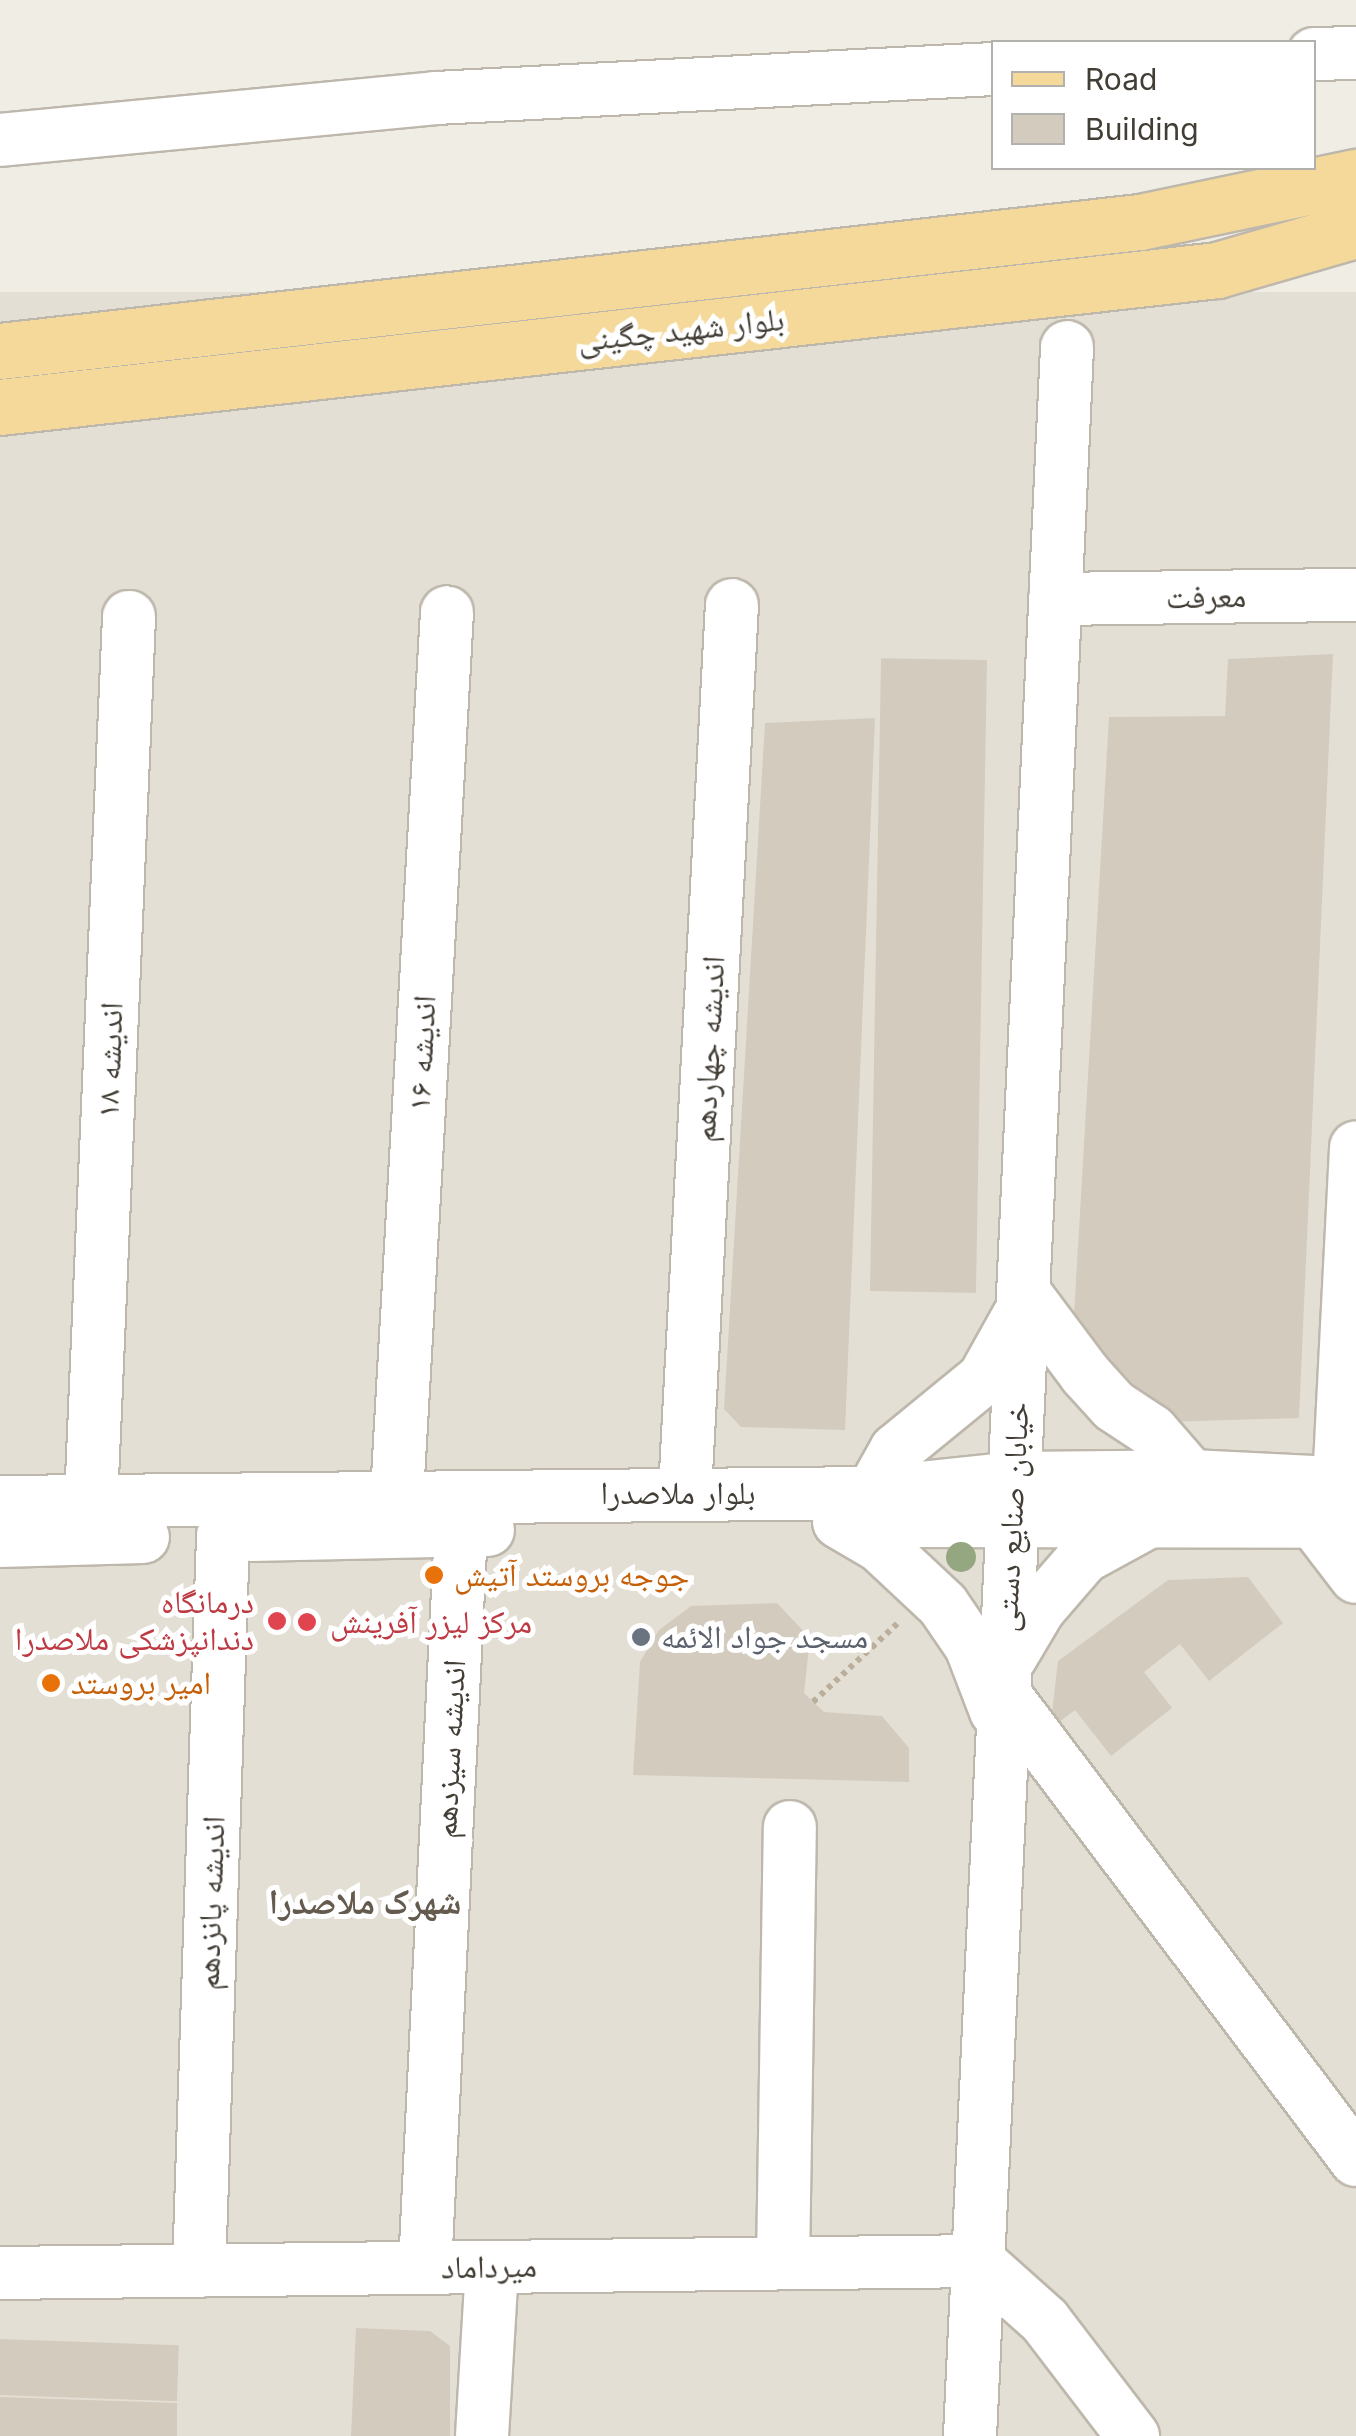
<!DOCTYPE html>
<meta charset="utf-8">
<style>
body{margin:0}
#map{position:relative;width:1356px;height:2436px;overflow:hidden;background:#f0ede5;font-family:Inter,"Noto Naskh Arabic",sans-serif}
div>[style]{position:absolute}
.residential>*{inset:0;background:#e4dfd4;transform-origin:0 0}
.building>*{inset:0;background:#d4cbbf;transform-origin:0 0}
.path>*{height:6px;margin-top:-3px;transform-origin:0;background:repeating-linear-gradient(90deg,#bbaf9b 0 5px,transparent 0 10px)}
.roads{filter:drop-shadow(2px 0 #beb7ac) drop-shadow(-2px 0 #beb7ac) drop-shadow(0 2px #beb7ac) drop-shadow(0 -2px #beb7ac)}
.minor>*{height:52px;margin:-26px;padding:0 26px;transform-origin:26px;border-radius:26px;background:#fff}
.major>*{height:55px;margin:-27.5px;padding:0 27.5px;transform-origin:27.5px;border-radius:27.5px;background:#f4d99b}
.trees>*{width:30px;height:30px;margin:-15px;border-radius:50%;background:#94a781}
.dots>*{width:28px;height:28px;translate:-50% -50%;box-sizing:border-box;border:5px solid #fff;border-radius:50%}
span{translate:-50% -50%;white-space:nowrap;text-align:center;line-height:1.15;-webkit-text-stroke:10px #fff;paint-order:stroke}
.street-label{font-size:32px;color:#423d35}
.food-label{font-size:32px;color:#c56008}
.left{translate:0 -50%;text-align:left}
.health-label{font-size:32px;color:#be3a42}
.right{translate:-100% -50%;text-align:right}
.worship-label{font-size:32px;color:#5b616d}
.neighbourhood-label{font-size:35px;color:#645b4e;font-weight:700}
.legend{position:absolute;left:991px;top:40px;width:325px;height:130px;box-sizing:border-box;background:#fff;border:2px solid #b3b1ae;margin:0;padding:12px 18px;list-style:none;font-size:30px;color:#423d35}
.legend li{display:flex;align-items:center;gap:20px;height:50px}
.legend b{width:50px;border:2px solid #b3b1ae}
</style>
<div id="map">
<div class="residential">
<i style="left:1356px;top:292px;width:2144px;height:1367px;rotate:90deg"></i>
</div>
<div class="building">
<i style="clip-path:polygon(1333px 654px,1299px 1418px,1167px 1422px,1122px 1372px,1072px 1349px,1109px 717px,1225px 716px,1228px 659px)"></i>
<i style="left:987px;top:660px;width:633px;height:106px;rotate:91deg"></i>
<i style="clip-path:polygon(875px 718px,845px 1430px,741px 1427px,724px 1409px,765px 723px)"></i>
<i style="clip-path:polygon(1248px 1577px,1283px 1623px,1209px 1681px,1180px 1644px,1144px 1672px,1172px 1708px,1111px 1756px,1075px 1710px,1050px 1729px,1058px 1661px,1168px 1580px)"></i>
<i style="clip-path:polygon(777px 1603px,810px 1638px,804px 1693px,824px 1712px,882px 1716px,909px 1748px,909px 1782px,633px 1775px,640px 1662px,659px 1630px,691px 1606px)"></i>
<i style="clip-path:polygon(356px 2328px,430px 2331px,450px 2346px,450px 2436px,351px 2436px)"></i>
<i style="left:0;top:2339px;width:179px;height:56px;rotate:2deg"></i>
<i style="clip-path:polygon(0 2397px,177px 2403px,177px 2436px,0 2436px)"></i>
</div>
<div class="path">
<i style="left:813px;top:1702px;width:116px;rotate:-42.9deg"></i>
</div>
<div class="roads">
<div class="minor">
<i style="left:1314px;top:54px;width:42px;rotate:-1.4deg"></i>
<i style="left:0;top:140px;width:438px;rotate:-5.5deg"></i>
<i style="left:436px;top:98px;width:559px;rotate:-2.98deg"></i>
<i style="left:1055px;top:599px;width:301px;rotate:-0.8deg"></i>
<i style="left:1023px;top:1291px;width:104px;rotate:53.2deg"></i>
<i style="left:1085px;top:1374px;width:43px;rotate:47.8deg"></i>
<i style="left:1114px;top:1406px;width:45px;rotate:33.3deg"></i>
<i style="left:1152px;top:1431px;width:60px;rotate:49.1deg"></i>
<i style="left:1339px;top:1484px;width:337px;rotate:-87.1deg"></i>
<i style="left:685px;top:1492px;width:888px;rotate:-86.97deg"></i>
<i style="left:872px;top:1493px;width:49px;rotate:-60.8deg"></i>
<i style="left:896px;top:1450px;width:114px;rotate:-39.3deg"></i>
<i style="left:984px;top:1378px;width:70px;rotate:-60.9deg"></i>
<i style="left:397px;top:1495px;width:884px;rotate:-86.76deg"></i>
<i style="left:0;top:1502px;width:872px;rotate:-0.59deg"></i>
<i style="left:872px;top:1493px;width:143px;rotate:-6deg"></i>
<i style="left:1014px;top:1478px;width:177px;rotate:-0.6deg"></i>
<i style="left:1191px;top:1476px;width:165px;rotate:2.8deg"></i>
<i style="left:91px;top:1502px;width:886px;rotate:-87.54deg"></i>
<i style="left:901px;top:1521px;width:455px;rotate:0.1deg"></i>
<i style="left:839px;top:1522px;width:48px;rotate:30.3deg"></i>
<i style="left:880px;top:1546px;width:86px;rotate:43.1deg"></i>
<i style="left:943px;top:1605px;width:50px;rotate:55.7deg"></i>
<i style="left:971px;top:1646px;width:70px;rotate:69deg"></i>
<i style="left:1314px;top:1522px;width:69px;rotate:52.6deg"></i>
<i style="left:251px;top:1535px;width:237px;rotate:-1.2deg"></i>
<i style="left:0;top:1541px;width:143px;rotate:-1.6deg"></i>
<i style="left:1010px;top:1658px;width:57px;rotate:-59.4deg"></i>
<i style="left:1039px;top:1609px;width:69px;rotate:-49.1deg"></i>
<i style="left:1084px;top:1557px;width:71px;rotate:-28.7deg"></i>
<i style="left:1004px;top:1694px;width:584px;rotate:52.93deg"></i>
<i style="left:783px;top:2263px;width:436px;rotate:-89.1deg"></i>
<i style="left:425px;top:2268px;width:739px;rotate:-87.21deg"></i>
<i style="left:199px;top:2271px;width:736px;rotate:-88.13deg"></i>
<i style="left:0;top:2273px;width:978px;rotate:-0.7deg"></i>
<i style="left:978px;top:2261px;width:90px;rotate:41.8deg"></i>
<i style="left:1045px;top:2321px;width:145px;rotate:52.6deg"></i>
<i style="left:482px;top:2436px;width:169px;rotate:-86.6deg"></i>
<i style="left:970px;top:2436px;width:2091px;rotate:-87.34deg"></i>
</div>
<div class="major">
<i style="left:0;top:351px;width:1147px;rotate:-6.46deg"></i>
<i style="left:1140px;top:222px;width:221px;rotate:-11.8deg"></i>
<i style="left:0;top:407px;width:1225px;rotate:-6.42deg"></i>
<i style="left:1217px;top:270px;width:145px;rotate:-16.1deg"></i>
</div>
</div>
<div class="trees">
<i style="left:961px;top:1557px"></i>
</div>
<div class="dots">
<i style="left:434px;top:1575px;background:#e8710a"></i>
<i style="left:277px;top:1621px;background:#e0444e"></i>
<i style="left:307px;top:1622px;background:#e0444e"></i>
<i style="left:641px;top:1637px;background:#6b7280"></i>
<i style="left:51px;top:1683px;background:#e8710a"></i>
</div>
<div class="street-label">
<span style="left:681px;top:330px;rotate:-6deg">بلوار شهید چگینی</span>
<span style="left:1206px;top:597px;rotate:-1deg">معرفت</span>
<span style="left:709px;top:1049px;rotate:-87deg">اندیشه چهاردهم</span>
<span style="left:422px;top:1053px;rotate:-87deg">اندیشه ۱۶</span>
<span style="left:110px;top:1060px;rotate:-88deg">اندیشه ۱۸</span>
<span style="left:678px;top:1493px">بلوار ملاصدرا</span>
<span style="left:1012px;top:1517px;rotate:-87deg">خیابان صنایع دستی</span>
<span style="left:450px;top:1749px;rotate:-87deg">اندیشه سیزدهم</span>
<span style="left:211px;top:1903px;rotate:-88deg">اندیشه پانزدهم</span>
<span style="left:489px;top:2267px;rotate:-1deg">میرداماد</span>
</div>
<div class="food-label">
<span class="left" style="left:454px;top:1575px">جوجه بروستد آتیش</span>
<span class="left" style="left:71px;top:1683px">امیر بروستد</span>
</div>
<div class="health-label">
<span class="right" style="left:254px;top:1621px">درمانگاه<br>دندانپزشکی ملاصدرا</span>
<span class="left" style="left:330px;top:1622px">مرکز لیزر آفرینش</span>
</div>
<div class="worship-label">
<span class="left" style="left:661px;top:1637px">مسجد جواد الائمه</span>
</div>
<div class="neighbourhood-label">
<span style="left:365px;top:1901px">شهرک ملاصدرا</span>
</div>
<ul class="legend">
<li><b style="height:12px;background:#f4d99b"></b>Road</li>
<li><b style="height:28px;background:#d4cbbf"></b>Building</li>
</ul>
</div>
